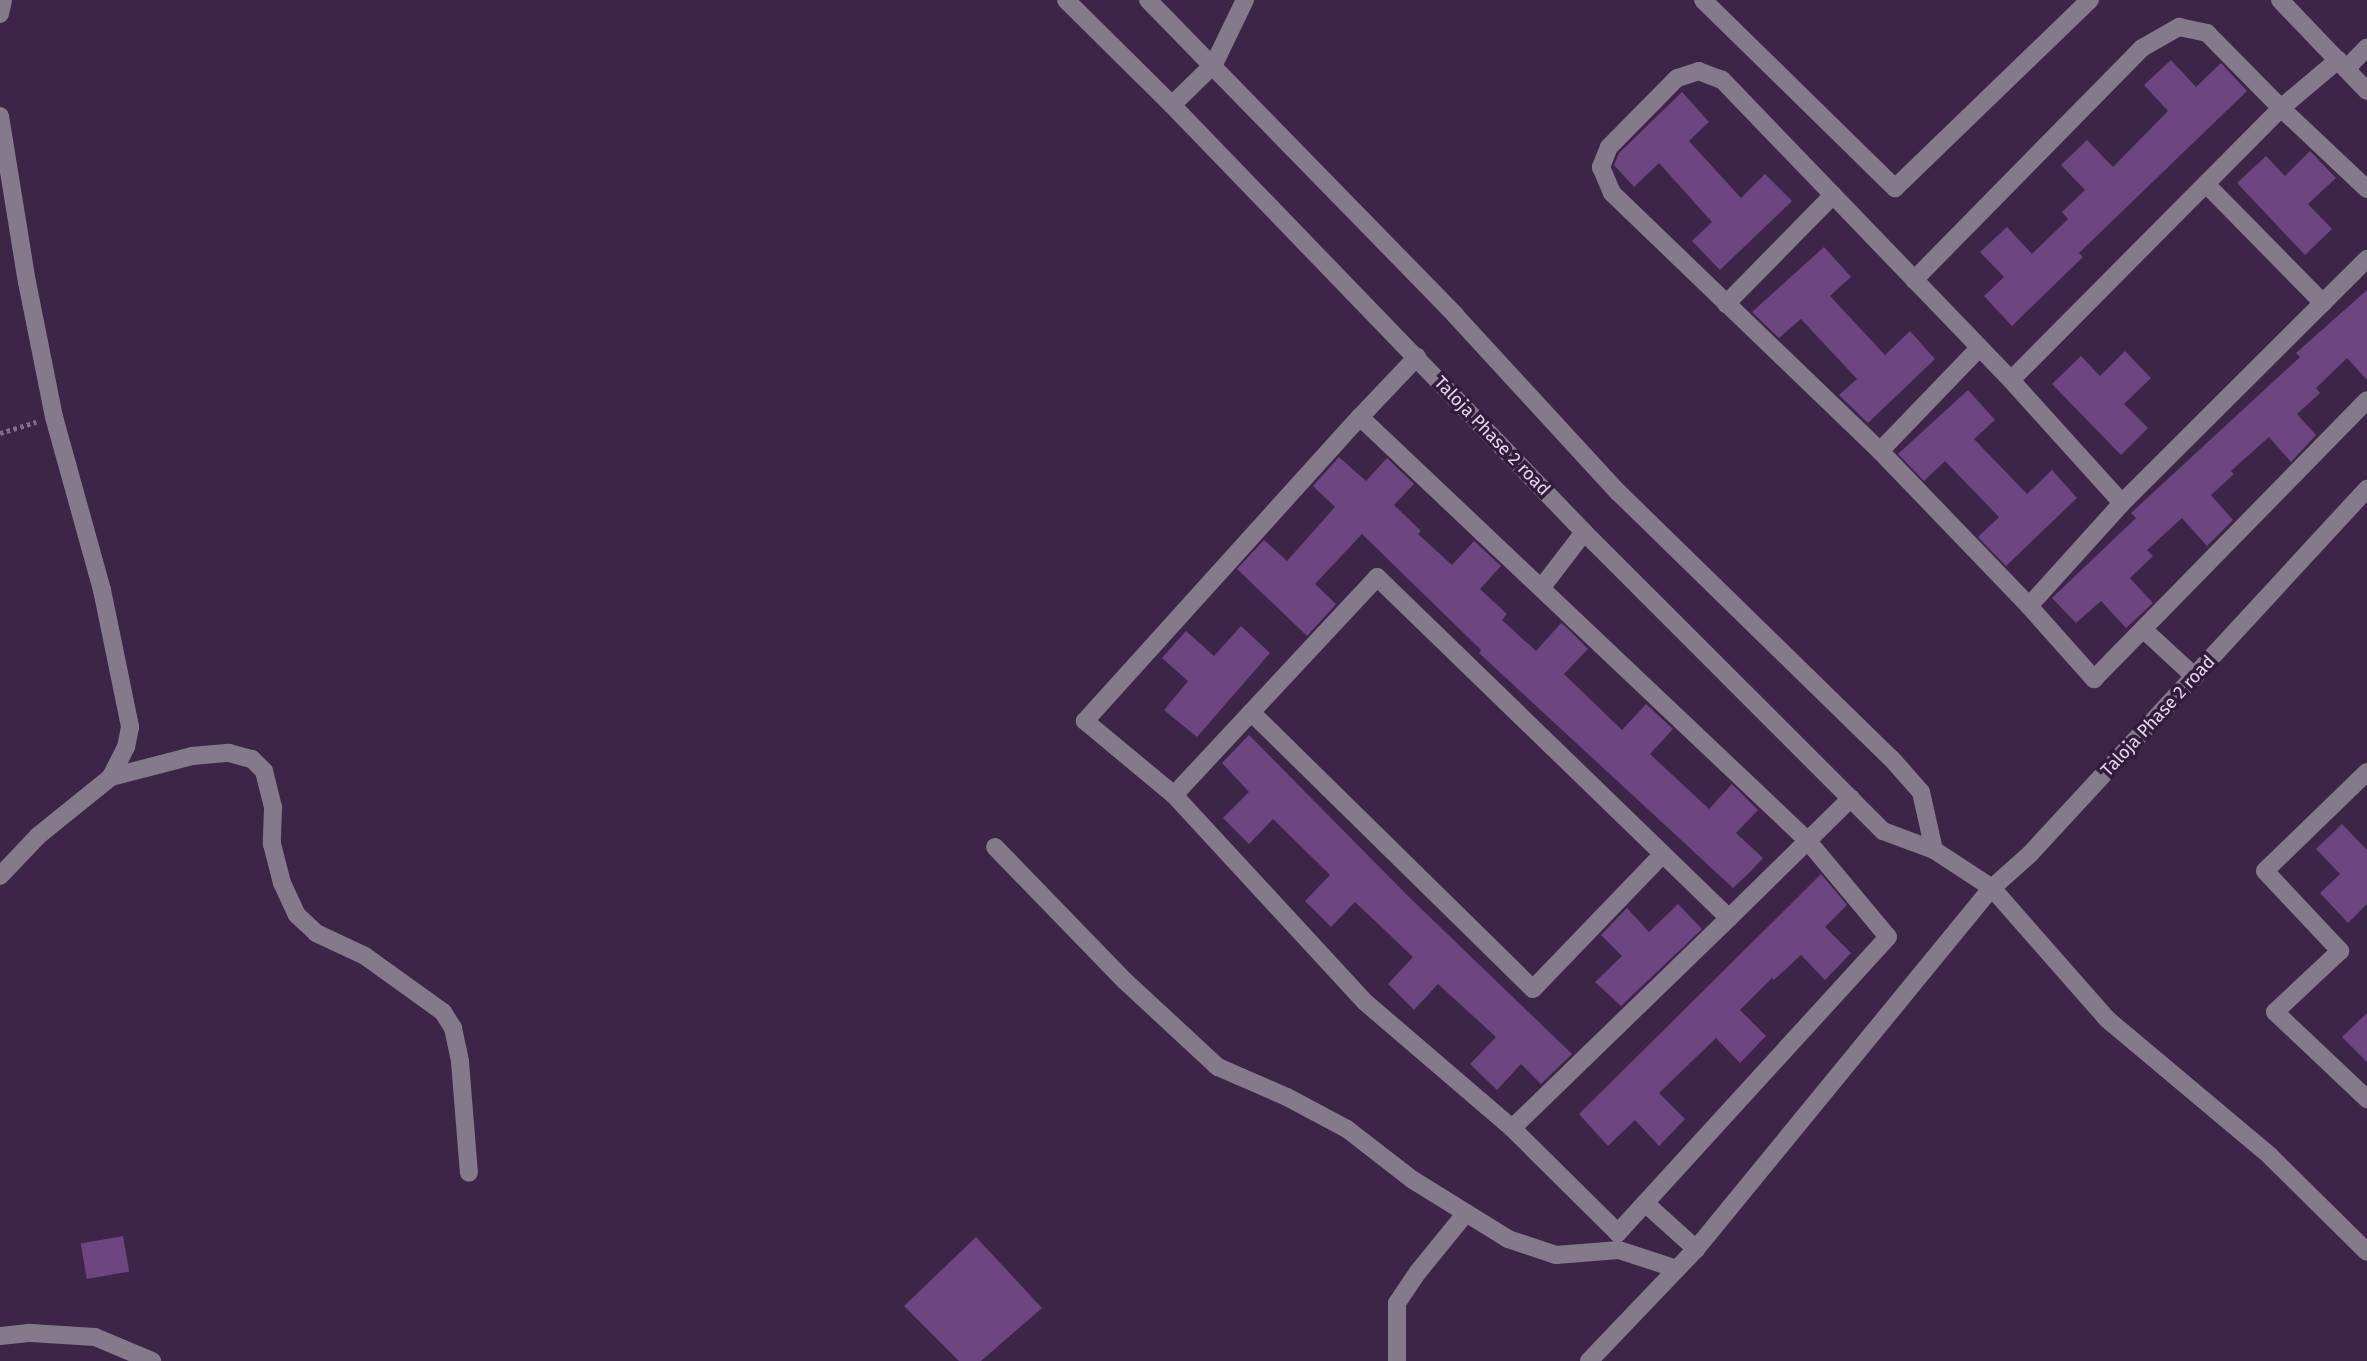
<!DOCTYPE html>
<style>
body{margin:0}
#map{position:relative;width:2367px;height:1361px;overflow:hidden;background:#3c2547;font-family:"Fira Sans",sans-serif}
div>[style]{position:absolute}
.building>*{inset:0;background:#6d4580;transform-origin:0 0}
.path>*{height:4.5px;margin-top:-2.25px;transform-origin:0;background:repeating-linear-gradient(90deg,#806d8a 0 3.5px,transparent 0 7px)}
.minor>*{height:18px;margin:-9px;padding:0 9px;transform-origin:9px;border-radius:9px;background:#857a8b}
span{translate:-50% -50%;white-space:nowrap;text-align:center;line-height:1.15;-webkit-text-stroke:7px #321b3c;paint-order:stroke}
.street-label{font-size:18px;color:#e4d6eb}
</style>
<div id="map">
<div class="building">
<i style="clip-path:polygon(2171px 60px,2196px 87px,2221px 63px,2247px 91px,2079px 253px,2083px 257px,2012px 326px,1984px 296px,2004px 277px,1980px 252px,2007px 227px,2032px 254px,2068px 219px,2062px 212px,2085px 190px,2061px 165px,2087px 140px,2113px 167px,2168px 111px,2144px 85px)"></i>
<i style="clip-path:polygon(1682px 92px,1709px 122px,1689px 141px,1741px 198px,1765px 174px,1792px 201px,1720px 270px,1692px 241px,1712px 222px,1659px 163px,1634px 187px,1614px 165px,1619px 153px)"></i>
<i style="clip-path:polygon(2310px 151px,2336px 178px,2308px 204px,2332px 229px,2305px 255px,2237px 183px,2266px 156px,2285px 176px)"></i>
<i style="clip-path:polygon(1824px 247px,1851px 277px,1830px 296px,1885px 355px,1910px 331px,1935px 359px,1868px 423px,1839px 395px,1857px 379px,1801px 319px,1779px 338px,1752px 312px)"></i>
<i style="clip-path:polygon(2367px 290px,2367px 380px,2347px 358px,2316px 388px,2320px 393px,2297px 414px,2316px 435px,2291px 462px,2269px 437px,2231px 471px,2234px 474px,2211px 495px,2233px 520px,2207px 546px,2182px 518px,2147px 550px,2153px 556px,2130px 578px,2153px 603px,2126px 628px,2101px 601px,2076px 623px,2052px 598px,2136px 518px,2131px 513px,2300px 357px,2296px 353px)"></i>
<i style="clip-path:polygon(2125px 351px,2151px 378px,2124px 404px,2148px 428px,2121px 455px,2052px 384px,2081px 356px,2100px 376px)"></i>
<i style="clip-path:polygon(1968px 390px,1995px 420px,1974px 439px,2027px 494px,2052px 470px,2077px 498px,2006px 566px,1978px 537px,1999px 517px,1945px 461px,1924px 481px,1898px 454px)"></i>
<i style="clip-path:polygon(1339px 457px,1366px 481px,1387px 458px,1414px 484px,1394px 505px,1421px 531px,1418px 534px,1452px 565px,1474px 541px,1501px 566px,1480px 589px,1507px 614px,1502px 620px,1536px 651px,1561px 623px,1566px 627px,1588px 649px,1564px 674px,1622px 730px,1646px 704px,1673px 729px,1650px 754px,1709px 809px,1732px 784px,1758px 810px,1736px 833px,1763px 858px,1749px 873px,1733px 888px,1479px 653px,1481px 650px,1362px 534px,1315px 584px,1336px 604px,1307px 636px,1237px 569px,1264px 540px,1287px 561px,1335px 507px,1313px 486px)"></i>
<i style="clip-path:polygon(1241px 626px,1270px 653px,1197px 737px,1164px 710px,1188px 681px,1162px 658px,1186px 631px,1214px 656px)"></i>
<i style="clip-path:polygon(1249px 735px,1409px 897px,1572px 1054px,1541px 1084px,1521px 1064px,1497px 1090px,1470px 1064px,1496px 1037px,1438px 984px,1414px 1010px,1388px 984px,1413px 957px,1355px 902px,1331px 927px,1305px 901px,1330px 875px,1273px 819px,1249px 844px,1223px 818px,1249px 792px,1222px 763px)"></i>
<i style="clip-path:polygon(2342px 824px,2367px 850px,2367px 904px,2348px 923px,2320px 893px,2340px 874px,2316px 849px)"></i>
<i style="clip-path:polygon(1821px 874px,1847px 905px,1825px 927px,1851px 953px,1825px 980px,1801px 955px,1774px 980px,1772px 978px,1740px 1010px,1766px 1036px,1740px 1063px,1716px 1038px,1659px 1093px,1685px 1119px,1659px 1146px,1635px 1120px,1608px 1146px,1579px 1114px)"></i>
<i style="clip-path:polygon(1678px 904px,1702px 929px,1621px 1006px,1595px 982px,1622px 956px,1601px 935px,1627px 908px,1649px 932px)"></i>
<i style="clip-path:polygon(2367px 1013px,2367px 1062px,2342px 1037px)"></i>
<i style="left:123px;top:1236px;width:36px;height:43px;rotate:80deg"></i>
<i style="clip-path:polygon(976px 1237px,1042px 1308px,981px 1361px,959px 1361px,904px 1306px)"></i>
</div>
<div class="path">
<i style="left:0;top:433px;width:38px;rotate:-17deg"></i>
</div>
<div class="minor">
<i style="left:1066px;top:0;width:149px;rotate:44.7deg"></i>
<i style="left:1172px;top:105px;width:593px;rotate:46.02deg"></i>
<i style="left:1584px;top:532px;width:423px;rotate:45deg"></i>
<i style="left:1883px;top:831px;width:54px;rotate:20.4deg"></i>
<i style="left:1934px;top:850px;width:69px;rotate:33.2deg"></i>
<i style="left:1992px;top:888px;width:51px;rotate:-41.8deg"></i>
<i style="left:2030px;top:854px;width:497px;rotate:-47.3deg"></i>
<i style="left:1148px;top:0;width:440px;rotate:45.7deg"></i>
<i style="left:1455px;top:315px;width:241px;rotate:47.4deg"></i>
<i style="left:1618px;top:492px;width:381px;rotate:44.3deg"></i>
<i style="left:1891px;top:758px;width:45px;rotate:48.6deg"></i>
<i style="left:1921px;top:792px;width:59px;rotate:77.4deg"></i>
<i style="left:1703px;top:0;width:269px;rotate:44.4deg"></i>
<i style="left:1895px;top:188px;width:271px;rotate:-44deg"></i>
<i style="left:2280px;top:0;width:126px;rotate:46.3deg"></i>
<i style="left:0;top:14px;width:14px;rotate:-78deg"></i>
<i style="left:2346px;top:69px;width:30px;rotate:-46deg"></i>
<i style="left:1172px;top:105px;width:59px;rotate:-44.3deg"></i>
<i style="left:1214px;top:64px;width:71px;rotate:-64.2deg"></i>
<i style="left:0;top:116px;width:168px;rotate:80.8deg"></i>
<i style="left:27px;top:282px;width:138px;rotate:78.7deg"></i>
<i style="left:54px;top:417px;width:180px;rotate:74.5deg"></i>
<i style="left:102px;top:590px;width:140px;rotate:78.4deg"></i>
<i style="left:130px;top:727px;width:20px;rotate:101deg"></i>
<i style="left:126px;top:747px;width:34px;rotate:117deg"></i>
<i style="left:111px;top:777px;width:94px;rotate:141.1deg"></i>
<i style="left:38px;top:836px;width:55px;rotate:133.5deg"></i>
<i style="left:2206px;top:184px;width:167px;rotate:45.5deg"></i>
<i style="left:1914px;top:280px;width:325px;rotate:-45.5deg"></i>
<i style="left:2142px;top:48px;width:43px;rotate:-29.6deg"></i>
<i style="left:2179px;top:27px;width:29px;rotate:12deg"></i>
<i style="left:2207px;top:33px;width:105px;rotate:45.4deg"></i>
<i style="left:2281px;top:108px;width:75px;rotate:-40.1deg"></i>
<i style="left:1726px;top:304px;width:153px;rotate:-45.5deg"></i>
<i style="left:2011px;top:380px;width:383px;rotate:-45.2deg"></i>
<i style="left:2281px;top:108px;width:118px;rotate:43.3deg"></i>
<i style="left:1360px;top:417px;width:83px;rotate:-46.5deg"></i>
<i style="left:1880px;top:451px;width:143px;rotate:-46.1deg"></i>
<i style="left:2122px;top:503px;width:346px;rotate:-44.9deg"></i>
<i style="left:1542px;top:587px;width:69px;rotate:-52.6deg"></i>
<i style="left:2029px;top:606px;width:139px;rotate:-47.9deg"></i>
<i style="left:2122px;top:503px;width:166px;rotate:-132.1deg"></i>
<i style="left:2011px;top:380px;width:417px;rotate:-133.9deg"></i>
<i style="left:1722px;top:80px;width:25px;rotate:-159deg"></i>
<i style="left:1699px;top:71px;width:23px;rotate:162deg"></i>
<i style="left:1677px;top:78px;width:97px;rotate:134.6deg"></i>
<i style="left:1609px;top:147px;width:22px;rotate:112deg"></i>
<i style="left:1601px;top:167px;width:28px;rotate:67deg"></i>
<i style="left:1612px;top:193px;width:372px;rotate:43.9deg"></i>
<i style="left:1880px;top:451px;width:215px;rotate:46.1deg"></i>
<i style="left:2029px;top:606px;width:98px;rotate:48.3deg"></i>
<i style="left:2094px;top:679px;width:390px;rotate:-45.6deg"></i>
<i style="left:2143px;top:629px;width:71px;rotate:42.7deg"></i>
<i style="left:1251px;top:712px;width:395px;rotate:44.5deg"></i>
<i style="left:1533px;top:989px;width:187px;rotate:-46.1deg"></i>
<i style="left:2367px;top:772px;width:142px;rotate:135.9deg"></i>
<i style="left:2265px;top:871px;width:110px;rotate:46.8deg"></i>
<i style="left:2340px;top:951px;width:89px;rotate:136.8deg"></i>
<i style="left:2275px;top:1012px;width:127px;rotate:43.4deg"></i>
<i style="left:111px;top:777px;width:84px;rotate:-14.5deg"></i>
<i style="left:192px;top:756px;width:37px;rotate:-5deg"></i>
<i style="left:229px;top:753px;width:24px;rotate:15deg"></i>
<i style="left:252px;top:759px;width:17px;rotate:45deg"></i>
<i style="left:264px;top:771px;width:38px;rotate:76deg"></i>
<i style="left:273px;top:808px;width:36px;rotate:92deg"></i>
<i style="left:272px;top:844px;width:40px;rotate:75.6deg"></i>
<i style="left:282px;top:883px;width:35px;rotate:65deg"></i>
<i style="left:297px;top:915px;width:26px;rotate:43deg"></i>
<i style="left:316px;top:933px;width:54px;rotate:25.1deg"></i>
<i style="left:365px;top:956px;width:96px;rotate:35.7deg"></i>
<i style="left:443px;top:1012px;width:19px;rotate:58deg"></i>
<i style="left:453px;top:1028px;width:35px;rotate:78deg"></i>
<i style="left:460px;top:1062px;width:111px;rotate:85.4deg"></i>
<i style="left:1174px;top:795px;width:116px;rotate:-140.3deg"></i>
<i style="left:1085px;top:721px;width:410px;rotate:-47.9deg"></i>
<i style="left:1360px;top:417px;width:615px;rotate:43.42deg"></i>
<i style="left:1807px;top:840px;width:126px;rotate:50.1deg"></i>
<i style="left:1888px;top:937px;width:401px;rotate:132.4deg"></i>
<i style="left:1618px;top:1233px;width:149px;rotate:-135.3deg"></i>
<i style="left:995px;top:847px;width:187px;rotate:45.9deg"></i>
<i style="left:1125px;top:981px;width:127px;rotate:42.8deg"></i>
<i style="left:1218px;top:1067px;width:75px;rotate:23.5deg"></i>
<i style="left:1287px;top:1097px;width:68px;rotate:28.1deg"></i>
<i style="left:1347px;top:1129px;width:83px;rotate:37.7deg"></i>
<i style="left:1413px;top:1180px;width:112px;rotate:31.8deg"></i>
<i style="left:1508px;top:1239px;width:51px;rotate:18.4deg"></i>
<i style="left:1556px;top:1255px;width:63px;rotate:-4.5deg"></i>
<i style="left:1619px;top:1250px;width:61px;rotate:18.1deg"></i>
<i style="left:1729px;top:918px;width:302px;rotate:135.9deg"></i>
<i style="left:1512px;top:1128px;width:194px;rotate:-139.4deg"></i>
<i style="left:1365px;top:1002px;width:282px;rotate:-132.7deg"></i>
<i style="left:1174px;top:795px;width:298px;rotate:-47deg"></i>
<i style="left:1377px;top:577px;width:490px;rotate:44.1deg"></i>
<i style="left:1729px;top:918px;width:171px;rotate:-44.5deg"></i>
<i style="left:1645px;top:1203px;width:69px;rotate:42deg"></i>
<i style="left:0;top:1336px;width:31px;rotate:-6deg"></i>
<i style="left:31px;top:1333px;width:64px;rotate:3.6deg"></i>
<i style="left:95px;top:1337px;width:62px;rotate:22.8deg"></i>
<i style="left:1397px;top:1361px;width:58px;rotate:-90deg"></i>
<i style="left:1397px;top:1303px;width:37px;rotate:-56deg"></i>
<i style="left:1418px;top:1272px;width:76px;rotate:-50.9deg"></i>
<i style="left:1589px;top:1361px;width:155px;rotate:-46.3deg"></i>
<i style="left:1696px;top:1249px;width:467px;rotate:-50.7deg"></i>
<i style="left:1992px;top:888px;width:174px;rotate:48.7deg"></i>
<i style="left:2107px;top:1019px;width:213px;rotate:40deg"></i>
<i style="left:2270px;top:1156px;width:136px;rotate:44.7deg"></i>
</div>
<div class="street-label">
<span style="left:1492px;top:436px;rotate:46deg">Taloja Phase 2 road</span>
<span style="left:2158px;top:716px;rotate:-47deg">Taloja Phase 2 road</span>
</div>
</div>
